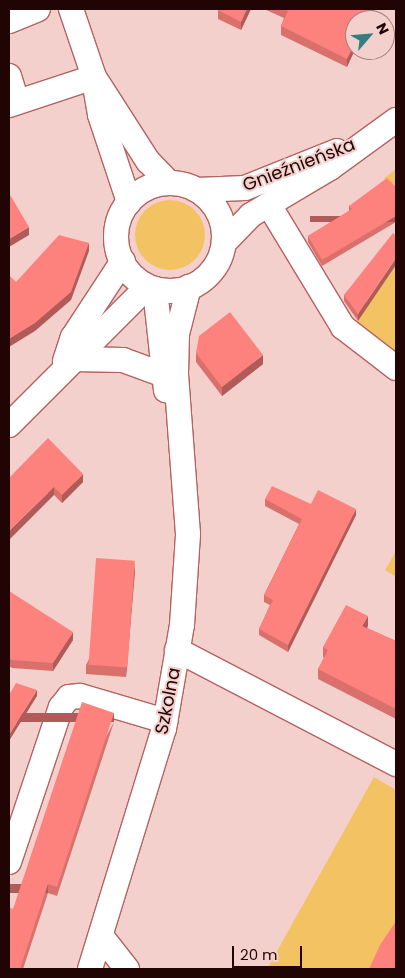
<!DOCTYPE html>
<meta charset="utf-8">
<style>
body{margin:0}
#map{position:relative;width:405px;height:978px;overflow:hidden;background:#f4d0cd;font-family:Poppins,sans-serif}
div>[style]{position:absolute}
.green>*{inset:0;background:#f3c363}
.round{border-radius:50%}
.roads{filter:drop-shadow(1px 0 #b26360) drop-shadow(-1px 0 #b26360) drop-shadow(0 1px #b26360) drop-shadow(0 -1px #b26360)}
.minor>*{height:24px;margin:-12px;padding:0 12px;transform-origin:12px;border-radius:12px;background:#fff}
.minor>.ring{margin:-12px;padding:0;box-sizing:content-box;background:none;border:24px solid #fff;border-radius:50%}
.wall>*{inset:0;background:#da706c}
.shaded-wall>*{inset:0;background:#b15b58;transform-origin:0 0}
.building>*{inset:0;background:#fd827e;transform-origin:0 0}
span{translate:-50% -50%;white-space:nowrap;text-align:center;line-height:1.15;-webkit-text-stroke:4px #f4d0cd;paint-order:stroke}
.street-label{font-size:18px;color:#210505}
.frame{position:absolute;inset:0;border:10px solid #210505;pointer-events:none}
.north{position:absolute;left:345px;top:10px;width:50px;height:50px;box-sizing:border-box;background:#f4d0cd;border:1px solid #a07f7d;border-radius:50%;rotate:63deg;font-size:14px;font-weight:700;line-height:20px;text-align:center;color:#210505}
.north::after{content:'';display:block;margin:auto;width:18px;height:22px;background:#357d83;clip-path:polygon(50% 0,100% 100%,50% 72%,0 100%)}
.scale{position:absolute;left:232px;top:946px;width:70px;height:22px;box-sizing:border-box;border:2px solid #210505;border-top:0;padding-left:6px;font-size:15px;line-height:18px;white-space:nowrap;color:#210505;-webkit-text-stroke:4px #f4d0cd;paint-order:stroke}
</style>
<div id="map">
<div class="green">
<i style="clip-path:polygon(396px 169px,396px 190px,384px 178px)"></i>
<i class="round" style="left:135px;top:200px;width:70px;height:70px"></i>
<i style="clip-path:polygon(396px 265px,396px 361px,354px 325px)"></i>
<i style="clip-path:polygon(396px 551px,396px 577px,385px 570px)"></i>
<i style="clip-path:polygon(374px 777px,396px 790px,396px 969px,267px 969px)"></i>
</div>
<div class="roads">
<div class="minor">
<i style="left:71px;top:9px;width:72px;rotate:71.3deg"></i>
<i style="left:94px;top:77px;width:100px;rotate:57.3deg"></i>
<i style="left:148px;top:161px;width:30px;rotate:46deg"></i>
<i style="left:9px;top:21px;width:31px;rotate:-22deg"></i>
<i style="left:9px;top:76px;width:27px;rotate:73deg"></i>
<i style="left:95px;top:86px;width:29px;rotate:80deg"></i>
<i style="left:100px;top:115px;width:92px;rotate:71.6deg"></i>
<i style="left:9px;top:105px;width:89px;rotate:-18.2deg"></i>
<i class="ring" style="left:116px;top:183px;width:84px;height:84px"></i>
<i style="left:197px;top:190px;width:48px;rotate:-2.4deg"></i>
<i style="left:245px;top:188px;width:99px;rotate:-21.9deg"></i>
<i style="left:269px;top:205px;width:143px;rotate:58.8deg"></i>
<i style="left:343px;top:327px;width:67px;rotate:37.7deg"></i>
<i style="left:224px;top:243px;width:39px;rotate:-46deg"></i>
<i style="left:251px;top:215px;width:92px;rotate:-30.7deg"></i>
<i style="left:330px;top:168px;width:82px;rotate:-36deg"></i>
<i style="left:155px;top:289px;width:102px;rotate:83.8deg"></i>
<i style="left:74px;top:359px;width:49px;rotate:1.2deg"></i>
<i style="left:123px;top:360px;width:40px;rotate:20.2deg"></i>
<i style="left:65px;top:361px;width:25px;rotate:-72deg"></i>
<i style="left:73px;top:337px;width:91px;rotate:-56.7deg"></i>
<i style="left:9px;top:425px;width:195px;rotate:-45deg"></i>
<i style="left:177px;top:650px;width:247px;rotate:27.5deg"></i>
<i style="left:9px;top:862px;width:163px;rotate:-71.5deg"></i>
<i style="left:61px;top:707px;width:13px;rotate:-51deg"></i>
<i style="left:69px;top:697px;width:11px;rotate:-5deg"></i>
<i style="left:80px;top:696px;width:89px;rotate:16.4deg"></i>
<i style="left:101px;top:936px;width:42px;rotate:51.8deg"></i>
<i style="left:90px;top:969px;width:251px;rotate:-72.9deg"></i>
<i style="left:164px;top:729px;width:106px;rotate:-80.2deg"></i>
<i style="left:182px;top:625px;width:91px;rotate:-86.2deg"></i>
<i style="left:188px;top:534px;width:160px;rotate:-94.3deg"></i>
<i style="left:176px;top:374px;width:40px;rotate:-88.6deg"></i>
<i style="left:177px;top:334px;width:49px;rotate:-75.7deg"></i>
</div>
</div>
<div class="wall">
<i style="clip-path:polygon(218px 9px,251px 9px,241px 30px,218px 19px)"></i>
<i style="clip-path:polygon(264px 9px,375px 9px,370px 20px,355px 20px,347px 67px,281px 35px,281px 26px,284px 18px)"></i>
<i style="clip-path:polygon(396px 187px,396px 222px,322px 266px,308px 242px,308px 236px,349px 211px,349px 206px)"></i>
<i style="clip-path:polygon(396px 236px,358px 321px,344px 301px,344px 295px)"></i>
<i style="clip-path:polygon(196px 353px,263px 364px,222px 396px,196px 362px)"></i>
<i style="clip-path:polygon(9px 478px,83px 482px,62px 503px,54px 495px)"></i>
<i style="clip-path:polygon(265px 499px,311px 504px,356px 515px,288px 652px,259px 635px,259px 629px,270px 605px,264px 602px,264px 595px,299px 524px,265px 506px)"></i>
<i style="clip-path:polygon(135px 570px,126px 677px,86px 674px,86px 665px)"></i>
<i style="clip-path:polygon(9px 591px,73px 640px,53px 671px,12px 668px,9px 666px)"></i>
<i style="clip-path:polygon(368px 626px,367px 628px,396px 641px,396px 719px,318px 679px,318px 669px,324px 658px,323px 657px,323px 647px)"></i>
<i style="clip-path:polygon(114px 722px,57px 896px,48px 893px,23px 969px,9px 969px,13px 909px)"></i>
</div>
<div class="shaded-wall">
<i style="clip-path:polygon(247px 9px,251px 9px,241px 30px,241px 22px)"></i>
<i style="clip-path:polygon(371px 9px,375px 9px,370px 20px,366px 20px)"></i>
<i style="clip-path:polygon(355px 42px,355px 50px,347px 67px,347px 59px)"></i>
<i style="left:396px;top:216px;width:6px;height:86px;rotate:90deg"></i>
<i style="clip-path:polygon(29px 227px,29px 235px,9px 247px,9px 239px)"></i>
<i style="clip-path:polygon(89px 243px,89px 251px,71px 300px,35px 331px,9px 347px,9px 339px)"></i>
<i style="clip-path:polygon(396px 258px,396px 265px,358px 321px,358px 314px)"></i>
<i style="clip-path:polygon(263px 355px,263px 364px,222px 396px,222px 387px)"></i>
<i style="clip-path:polygon(83px 474px,83px 482px,62px 503px,62px 495px)"></i>
<i style="clip-path:polygon(54px 487px,54px 495px,9px 540px,9px 531px)"></i>
<i style="clip-path:polygon(356px 509px,356px 515px,288px 652px,288px 645px)"></i>
<i style="clip-path:polygon(135px 561px,135px 570px,126px 677px,126px 668px)"></i>
<i style="clip-path:polygon(368px 616px,368px 626px,362px 636px,362px 626px)"></i>
<i style="clip-path:polygon(73px 632px,73px 640px,53px 671px,53px 663px)"></i>
<i style="clip-path:polygon(37px 690px,37px 696px,9px 741px,9px 735px)"></i>
<i style="left:114px;top:713px;width:9px;height:183px;rotate:90deg"></i>
<i style="left:48px;top:884px;width:9px;height:89px;rotate:90deg"></i>
</div>
<div class="building">
<i style="clip-path:polygon(218px 9px,247px 9px,241px 22px,218px 10px)"></i>
<i style="clip-path:polygon(282px 9px,371px 9px,366px 20px,355px 20px,355px 42px,347px 59px,281px 26px,288px 11px)"></i>
<i style="clip-path:polygon(387px 178px,396px 187px,396px 216px,322px 260px,308px 236px,352px 209px,349px 206px)"></i>
<i style="clip-path:polygon(9px 193px,29px 227px,9px 239px)"></i>
<i style="clip-path:polygon(393px 233px,396px 236px,396px 258px,358px 314px,344px 295px)"></i>
<i style="clip-path:polygon(59px 235px,89px 243px,71px 292px,35px 323px,9px 339px,9px 275px,16px 282px)"></i>
<i style="clip-path:polygon(230px 312px,263px 355px,222px 387px,196px 353px,199px 336px)"></i>
<i style="clip-path:polygon(48px 438px,83px 474px,62px 495px,54px 487px,9px 531px,9px 478px)"></i>
<i style="clip-path:polygon(272px 486px,311px 504px,318px 490px,356px 509px,288px 645px,259px 629px,273px 600px,264px 595px,302px 519px,265px 499px)"></i>
<i style="left:96px;top:558px;width:39px;height:107px;rotate:4deg"></i>
<i style="clip-path:polygon(9px 591px,73px 632px,53px 663px,12px 660px,9px 658px)"></i>
<i style="clip-path:polygon(346px 605px,368px 616px,362px 626px,396px 641px,396px 709px,318px 669px,328px 650px,323px 647px)"></i>
<i style="clip-path:polygon(16px 683px,37px 690px,9px 735px,9px 695px)"></i>
<i style="clip-path:polygon(82px 702px,114px 713px,57px 887px,48px 884px,20px 969px,9px 969px,9px 907px,13px 909px)"></i>
<i style="clip-path:polygon(396px 921px,396px 969px,369px 969px,380px 945px)"></i>
</div>
<div class="street-label">
<span style="left:299px;top:165px;rotate:-21deg">Gnieźnieńska</span>
<span style="left:168px;top:701px;rotate:-79deg">Szkolna</span>
</div>
<div class="frame"></div>
<div class="north">N</div>
<div class="scale">20 m</div>
</div>
